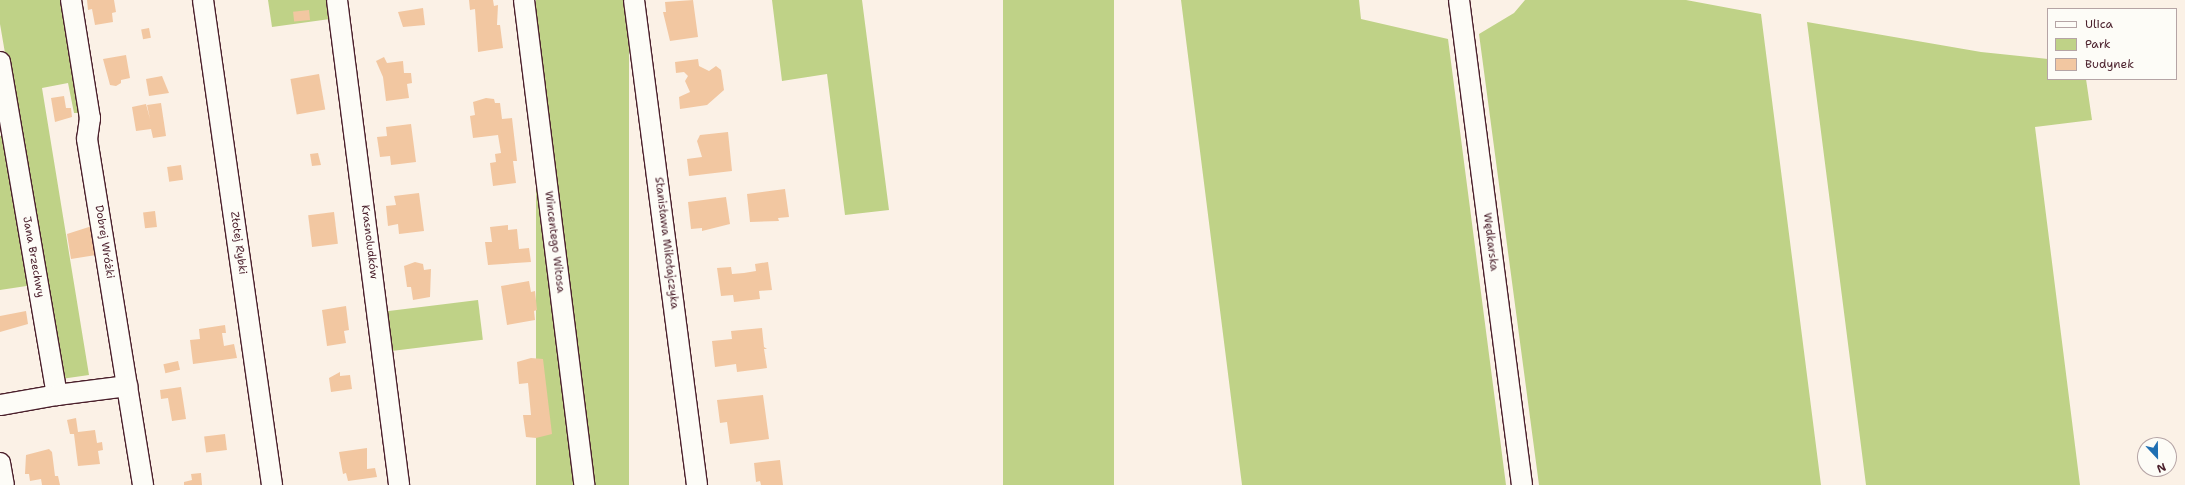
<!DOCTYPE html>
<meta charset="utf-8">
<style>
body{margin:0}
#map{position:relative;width:2185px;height:485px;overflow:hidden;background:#fbf1e6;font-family:"Shantell Sans",sans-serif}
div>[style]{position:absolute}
.green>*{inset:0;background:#bfd287;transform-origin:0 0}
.building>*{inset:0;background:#f2c7a1;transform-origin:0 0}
.roads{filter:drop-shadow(1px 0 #4a1f2b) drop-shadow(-1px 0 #4a1f2b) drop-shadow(0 1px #4a1f2b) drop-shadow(0 -1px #4a1f2b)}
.minor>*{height:20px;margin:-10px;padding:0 10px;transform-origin:10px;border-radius:10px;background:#fdfcf7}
span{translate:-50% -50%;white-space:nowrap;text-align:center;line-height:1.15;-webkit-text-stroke:3.5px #fdfcf7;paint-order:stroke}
.street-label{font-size:11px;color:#4a1f2b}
.legend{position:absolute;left:2047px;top:8px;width:130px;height:72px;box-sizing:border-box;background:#fdfcf7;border:1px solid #b5a4a5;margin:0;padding:5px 7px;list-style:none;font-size:12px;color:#4a1f2b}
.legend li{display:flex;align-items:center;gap:8px;height:20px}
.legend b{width:20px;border:1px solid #b5a4a5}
.north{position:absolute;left:2137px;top:437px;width:40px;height:40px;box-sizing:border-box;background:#fdfcf7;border:1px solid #b5a4a5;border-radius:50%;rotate:158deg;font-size:11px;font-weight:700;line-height:16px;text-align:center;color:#4a1f2b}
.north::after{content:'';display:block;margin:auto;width:14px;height:18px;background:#1f6fb2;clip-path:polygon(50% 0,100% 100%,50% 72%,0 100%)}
</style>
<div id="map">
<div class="green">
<i style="clip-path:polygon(0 0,65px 0,83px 113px,74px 113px,68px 83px,42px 88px,89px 375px,61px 379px,0 24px)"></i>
<i style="clip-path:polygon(268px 0,327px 0,330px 19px,272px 27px)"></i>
<i style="left:536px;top:0;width:93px;height:489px"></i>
<i style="clip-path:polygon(772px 0,862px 0,889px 210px,845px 215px,827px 74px,782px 81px)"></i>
<i style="left:1003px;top:0;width:111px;height:489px"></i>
<i style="clip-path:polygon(1181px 0,1359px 0,1361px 19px,1448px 39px,1506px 485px,1242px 485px)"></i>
<i style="clip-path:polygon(1525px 0,1686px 0,1761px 14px,1821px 485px,1539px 485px,1479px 34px,1514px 13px)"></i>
<i style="clip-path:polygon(1807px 22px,1981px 52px,2048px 59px,2048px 79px,2086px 79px,2092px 120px,2035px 127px,2080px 485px,1866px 485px)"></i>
<i style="clip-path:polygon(8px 135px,33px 285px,0 290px,0 136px)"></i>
<i style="left:478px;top:300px;width:40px;height:96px;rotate:83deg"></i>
</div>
<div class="building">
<i style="clip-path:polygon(87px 0,114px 0,116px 12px,112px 13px,113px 22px,95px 25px,92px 9px,88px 10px)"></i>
<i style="clip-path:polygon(469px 0,493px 0,494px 6px,498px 5px,497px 25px,500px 25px,503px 48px,478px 52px,475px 9px,470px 10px)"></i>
<i style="clip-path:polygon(693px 0,698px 37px,670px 41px,663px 12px,666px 12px,665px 2px)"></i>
<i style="clip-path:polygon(423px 8px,425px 25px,403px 27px,398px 12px)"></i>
<i style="left:309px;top:10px;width:10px;height:16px;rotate:84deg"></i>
<i style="left:149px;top:28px;width:10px;height:8px;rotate:79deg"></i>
<i style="clip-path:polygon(126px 55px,130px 78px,121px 80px,121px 83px,116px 86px,110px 85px,103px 59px)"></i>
<i style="clip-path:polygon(384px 57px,387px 63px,403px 61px,404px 73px,411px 73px,412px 83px,407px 84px,409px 98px,386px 101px,383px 77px,376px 61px)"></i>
<i style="clip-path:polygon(698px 59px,699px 66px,709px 71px,716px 66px,721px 70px,724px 90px,707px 105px,680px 109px,679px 97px,690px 92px,685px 81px,688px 76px,684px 72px,676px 73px,675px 62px)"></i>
<i style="left:319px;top:74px;width:36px;height:29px;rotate:80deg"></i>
<i style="clip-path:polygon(162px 76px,169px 93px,149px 96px,146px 79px)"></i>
<i style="clip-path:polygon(64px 96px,66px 108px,71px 108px,72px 117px,55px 122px,51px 98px)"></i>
<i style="clip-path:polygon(486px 98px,494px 99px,495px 103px,500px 103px,502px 119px,512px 118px,517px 161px,513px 161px,516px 183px,493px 186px,490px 163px,496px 162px,495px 154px,501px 153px,498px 135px,473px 138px,470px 116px,475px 115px,473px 102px)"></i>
<i style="clip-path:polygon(161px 103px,166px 136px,153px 138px,151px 129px,136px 131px,132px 107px,146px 104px,150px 119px,147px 105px)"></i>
<i style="clip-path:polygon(411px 124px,416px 162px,391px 165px,390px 156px,380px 157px,377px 137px,387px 136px,386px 127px)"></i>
<i style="clip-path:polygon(728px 132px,732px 171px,689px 176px,687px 159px,702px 157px,697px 141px,700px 135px)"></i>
<i style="clip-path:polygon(318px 153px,321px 165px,312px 166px,310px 154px)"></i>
<i style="left:181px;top:165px;width:15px;height:14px;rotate:82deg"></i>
<i style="clip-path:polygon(785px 189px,789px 217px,778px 218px,779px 221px,750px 222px,747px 194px)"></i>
<i style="clip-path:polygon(419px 193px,424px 231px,399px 234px,398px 224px,388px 226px,386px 206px,396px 205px,394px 196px)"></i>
<i style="clip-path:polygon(726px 197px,730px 224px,702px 231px,702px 228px,691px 229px,688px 202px)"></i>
<i style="left:155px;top:211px;width:16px;height:12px;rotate:83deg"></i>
<i style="left:334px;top:212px;width:32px;height:26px;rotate:83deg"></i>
<i style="clip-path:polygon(508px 225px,508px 230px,517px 229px,519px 249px,529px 248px,531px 262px,488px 265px,485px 242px,492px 242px,490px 227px)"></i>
<i style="clip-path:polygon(92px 226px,96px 255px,71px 259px,67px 234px)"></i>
<i style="clip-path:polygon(415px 262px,423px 264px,424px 270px,431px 269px,430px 297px,413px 300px,411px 287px,407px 287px,404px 266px)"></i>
<i style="clip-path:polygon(768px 262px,772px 290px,759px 291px,760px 299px,734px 302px,733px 295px,721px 296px,717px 268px,731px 267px,732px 274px,744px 273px,756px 271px,755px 264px)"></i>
<i style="clip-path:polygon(529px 281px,531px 292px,535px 291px,537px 310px,534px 311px,535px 320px,507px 325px,501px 286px)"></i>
<i style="clip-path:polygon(346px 306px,349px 330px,344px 331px,346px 343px,327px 346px,322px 310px)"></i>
<i style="clip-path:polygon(26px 311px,28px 324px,0 332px,0 316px)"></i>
<i style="clip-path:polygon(225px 325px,226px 333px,222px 333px,224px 346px,234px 344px,237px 358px,193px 364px,190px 340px,200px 339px,199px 329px)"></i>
<i style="clip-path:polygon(762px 328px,764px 347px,767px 349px,764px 349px,767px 368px,737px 372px,736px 364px,715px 367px,712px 341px,732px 339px,731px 331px)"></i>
<i style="clip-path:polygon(531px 358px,543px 359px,552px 434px,536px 438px,526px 437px,523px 415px,531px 415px,528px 383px,519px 384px,517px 362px)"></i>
<i style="left:178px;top:361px;width:9px;height:15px;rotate:77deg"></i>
<i style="clip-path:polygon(340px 372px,340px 376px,350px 375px,352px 389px,331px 392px,329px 378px)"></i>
<i style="clip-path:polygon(181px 387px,186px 419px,172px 421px,168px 398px,161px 399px,160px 390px)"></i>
<i style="clip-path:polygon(763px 395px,769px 439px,730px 444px,727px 422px,720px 423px,717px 400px)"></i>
<i style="clip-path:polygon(76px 418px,78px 432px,95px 430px,97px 443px,102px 442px,103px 450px,98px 451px,100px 464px,78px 466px,74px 434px,70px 434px,67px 420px)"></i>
<i style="left:225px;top:434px;width:16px;height:21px;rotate:83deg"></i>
<i style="clip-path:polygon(367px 448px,367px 469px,375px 468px,377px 477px,348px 481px,346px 473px,343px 474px,339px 452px)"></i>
<i style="clip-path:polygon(49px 449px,52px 452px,55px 476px,58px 476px,60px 485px,42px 485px,41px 479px,30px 481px,29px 474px,25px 474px,26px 455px)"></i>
<i style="clip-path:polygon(780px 460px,783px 485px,761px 485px,760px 481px,756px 482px,754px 463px)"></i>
<i style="clip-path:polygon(201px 473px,202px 485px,184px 485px,184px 482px,192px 480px,191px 474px)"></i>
</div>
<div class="roads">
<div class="minor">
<i style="left:71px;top:0;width:120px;rotate:80.9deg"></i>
<i style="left:90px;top:118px;width:21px;rotate:98deg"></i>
<i style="left:87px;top:139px;width:351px;rotate:80.8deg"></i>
<i style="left:203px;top:0;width:490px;rotate:81.9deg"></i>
<i style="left:337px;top:0;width:489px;rotate:82.7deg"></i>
<i style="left:524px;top:0;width:489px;rotate:82.9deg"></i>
<i style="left:634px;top:0;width:489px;rotate:82.6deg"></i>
<i style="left:1459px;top:0;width:489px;rotate:82.6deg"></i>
<i style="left:0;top:62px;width:338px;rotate:80.3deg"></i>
<i style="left:57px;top:395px;width:58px;rotate:170deg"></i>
<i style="left:57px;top:395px;width:71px;rotate:-7.3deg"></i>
<i style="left:0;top:463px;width:22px;rotate:80deg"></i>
</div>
</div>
<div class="street-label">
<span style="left:104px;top:242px;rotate:81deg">Dobrej Wróżki</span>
<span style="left:369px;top:242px;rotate:83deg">Krasnoludków</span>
<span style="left:554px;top:242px;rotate:83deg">Wincentego Witosa</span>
<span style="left:1490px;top:242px;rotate:83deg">Wędkarska</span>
<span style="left:238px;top:243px;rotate:82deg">Złotej Rybki</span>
<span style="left:666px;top:243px;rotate:83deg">Stanisława Mikołajczyka</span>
<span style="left:33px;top:257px;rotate:80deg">Jana Brzechwy</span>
</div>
<ul class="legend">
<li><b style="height:5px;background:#fdfcf7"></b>Ulica</li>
<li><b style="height:11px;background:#bfd287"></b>Park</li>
<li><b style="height:11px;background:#f2c7a1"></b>Budynek</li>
</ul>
<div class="north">N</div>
</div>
